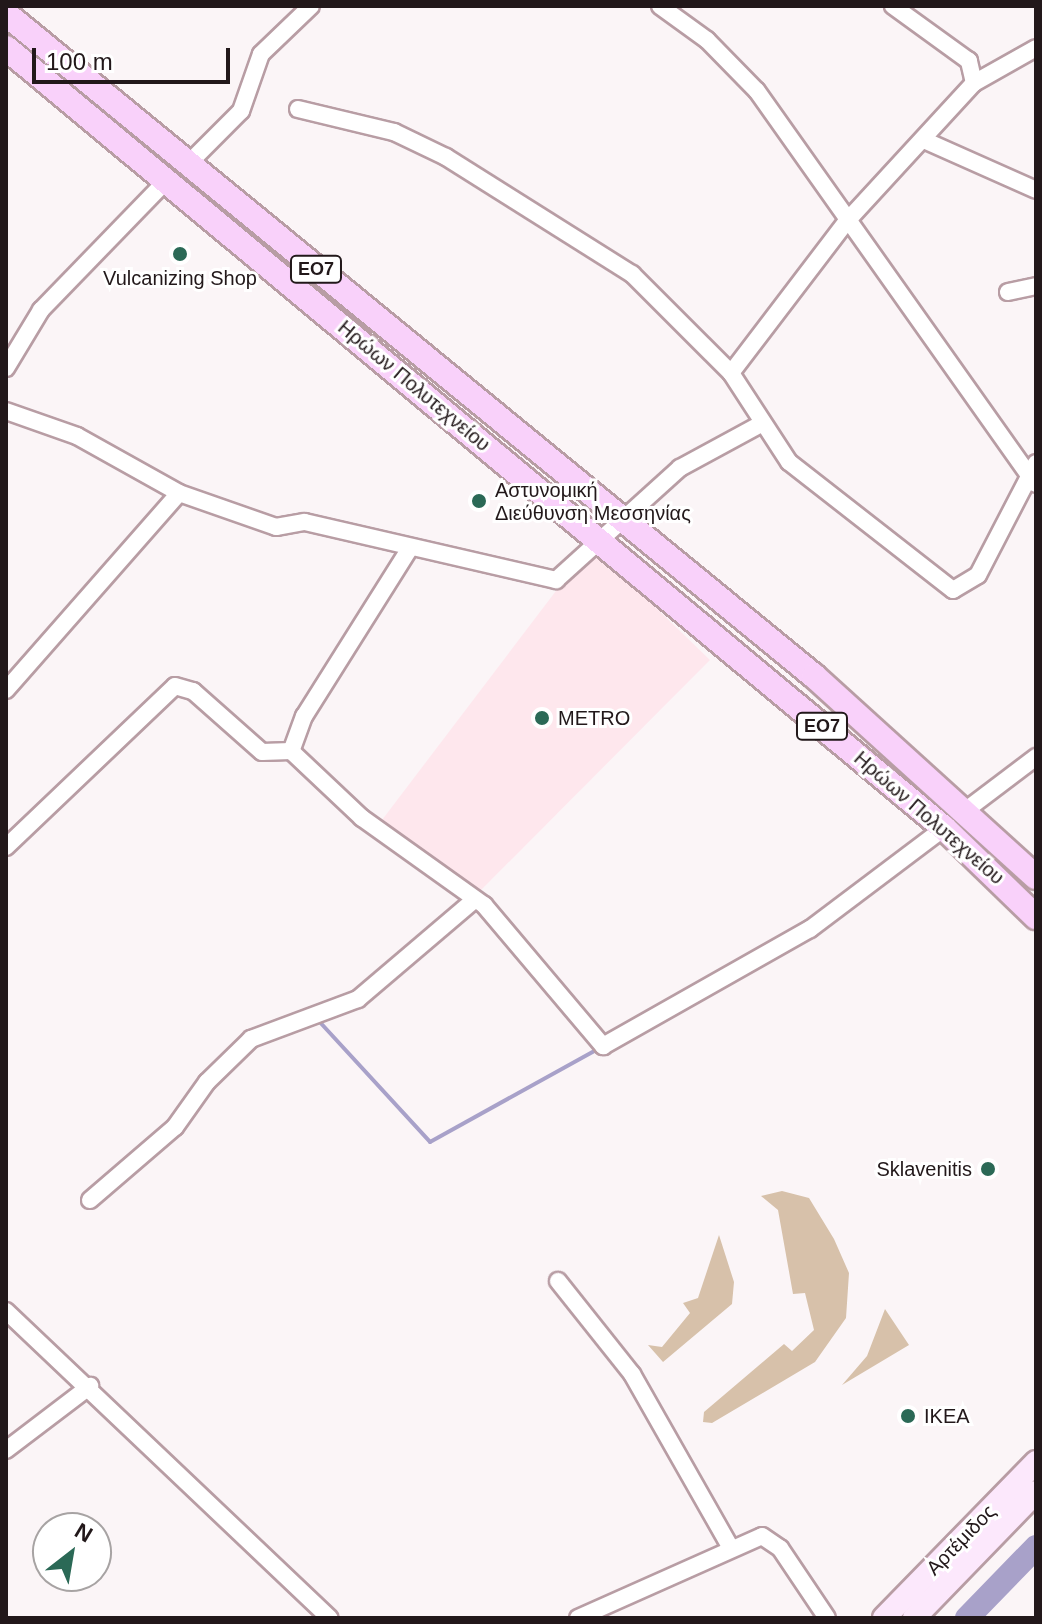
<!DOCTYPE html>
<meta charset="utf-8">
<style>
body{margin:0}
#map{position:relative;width:1042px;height:1624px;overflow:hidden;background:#fbf5f7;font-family:Arial,sans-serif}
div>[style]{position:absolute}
.built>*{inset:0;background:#fee7ed}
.green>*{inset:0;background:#d7c1aa}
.stream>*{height:4px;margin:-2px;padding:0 2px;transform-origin:2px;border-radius:2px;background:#a8a1c9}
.river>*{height:24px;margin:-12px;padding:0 12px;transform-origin:12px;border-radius:12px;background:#a8a1c9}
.roads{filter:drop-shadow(2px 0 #b89da4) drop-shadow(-2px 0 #b89da4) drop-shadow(0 2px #b89da4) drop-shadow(0 -2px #b89da4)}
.street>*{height:16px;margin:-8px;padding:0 8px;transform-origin:8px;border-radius:8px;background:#fff}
.secondary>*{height:22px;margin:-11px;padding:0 11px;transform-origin:11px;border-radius:11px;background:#fce8fc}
.primary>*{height:24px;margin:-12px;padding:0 12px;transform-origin:12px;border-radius:12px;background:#f9d1fa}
.dots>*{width:22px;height:22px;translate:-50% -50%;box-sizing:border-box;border:4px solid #fff;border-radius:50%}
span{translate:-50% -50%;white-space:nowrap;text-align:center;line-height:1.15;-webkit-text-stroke:6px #fff;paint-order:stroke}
.shield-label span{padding:2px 6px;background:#fff;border:2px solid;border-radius:6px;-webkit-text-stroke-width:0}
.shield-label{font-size:18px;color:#22181a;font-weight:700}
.poi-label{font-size:20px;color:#22181a}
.left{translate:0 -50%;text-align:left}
.right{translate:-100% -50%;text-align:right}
.street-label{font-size:20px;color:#22181a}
.frame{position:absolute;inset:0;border:8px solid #22181a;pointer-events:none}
.north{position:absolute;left:32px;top:1512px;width:80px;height:80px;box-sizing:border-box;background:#fff;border:2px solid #a7a3a3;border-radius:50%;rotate:31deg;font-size:22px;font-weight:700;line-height:32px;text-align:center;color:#22181a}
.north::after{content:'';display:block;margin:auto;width:28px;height:36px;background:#2b6956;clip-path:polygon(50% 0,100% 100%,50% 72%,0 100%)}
.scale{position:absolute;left:32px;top:48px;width:198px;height:36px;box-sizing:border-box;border:4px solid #22181a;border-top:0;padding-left:10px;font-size:24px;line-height:28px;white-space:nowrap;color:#22181a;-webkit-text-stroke:6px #fff;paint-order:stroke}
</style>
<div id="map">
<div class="built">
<i style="clip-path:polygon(598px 552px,710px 660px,481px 890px,466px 887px,382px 820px,562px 583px)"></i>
</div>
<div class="green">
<i style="clip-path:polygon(782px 1191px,809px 1198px,834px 1239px,849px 1273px,846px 1318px,815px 1362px,712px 1423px,703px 1422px,704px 1412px,784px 1344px,792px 1351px,814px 1330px,805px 1293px,793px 1294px,778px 1210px,761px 1196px)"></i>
<i style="clip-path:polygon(719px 1235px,734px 1282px,732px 1304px,663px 1362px,648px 1345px,662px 1347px,690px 1313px,683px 1303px,698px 1298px)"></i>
<i style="clip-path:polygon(885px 1309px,909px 1345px,842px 1385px,867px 1356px)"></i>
</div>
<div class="stream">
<i style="left:317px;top:1019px;width:167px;rotate:47.4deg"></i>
<i style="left:430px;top:1142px;width:192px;rotate:-29deg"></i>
</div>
<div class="river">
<i style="left:967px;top:1618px;width:99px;rotate:-45.8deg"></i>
</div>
<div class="roads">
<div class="street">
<i style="left:660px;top:6px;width:58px;rotate:35.9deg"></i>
<i style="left:707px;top:40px;width:71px;rotate:45.6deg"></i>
<i style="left:757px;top:91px;width:481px;rotate:54.7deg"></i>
<i style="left:974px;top:83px;width:71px;rotate:-29.4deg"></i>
<i style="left:298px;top:109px;width:99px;rotate:13.5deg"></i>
<i style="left:394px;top:132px;width:58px;rotate:25.7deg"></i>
<i style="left:446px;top:157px;width:220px;rotate:32.2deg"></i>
<i style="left:632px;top:274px;width:140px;rotate:45deg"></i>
<i style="left:731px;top:373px;width:106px;rotate:56.9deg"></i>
<i style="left:789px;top:462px;width:208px;rotate:38deg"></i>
<i style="left:953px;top:590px;width:29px;rotate:-31deg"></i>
<i style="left:978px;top:575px;width:126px;rotate:-62.6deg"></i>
<i style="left:926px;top:141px;width:120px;rotate:24deg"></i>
<i style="left:188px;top:164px;width:75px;rotate:-45deg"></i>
<i style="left:241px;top:111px;width:60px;rotate:-70.7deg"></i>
<i style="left:261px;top:54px;width:69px;rotate:-43.8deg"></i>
<i style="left:1008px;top:292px;width:29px;rotate:-12deg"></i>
<i style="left:6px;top:368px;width:68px;rotate:-58.9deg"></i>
<i style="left:41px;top:310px;width:180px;rotate:-45.9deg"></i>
<i style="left:731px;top:373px;width:191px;rotate:-52.7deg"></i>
<i style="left:847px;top:221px;width:188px;rotate:-47.4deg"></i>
<i style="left:974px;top:83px;width:23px;rotate:-103deg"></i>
<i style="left:969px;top:61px;width:94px;rotate:-144.1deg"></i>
<i style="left:6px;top:411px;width:75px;rotate:19.4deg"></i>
<i style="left:77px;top:436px;width:117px;rotate:29.2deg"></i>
<i style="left:179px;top:493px;width:103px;rotate:19.3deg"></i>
<i style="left:276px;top:527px;width:29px;rotate:-10deg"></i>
<i style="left:305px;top:522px;width:258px;rotate:13deg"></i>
<i style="left:556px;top:580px;width:167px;rotate:-42.1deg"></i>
<i style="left:680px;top:468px;width:92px;rotate:-28.5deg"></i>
<i style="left:410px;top:548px;width:199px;rotate:122.2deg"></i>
<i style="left:304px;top:716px;width:37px;rotate:110deg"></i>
<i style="left:291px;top:751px;width:98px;rotate:43.3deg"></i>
<i style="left:362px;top:818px;width:150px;rotate:35.5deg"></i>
<i style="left:484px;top:905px;width:185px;rotate:49.8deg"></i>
<i style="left:603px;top:1046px;width:238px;rotate:-29.5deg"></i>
<i style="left:810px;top:929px;width:168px;rotate:-37deg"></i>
<i style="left:6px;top:690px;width:262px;rotate:-48.7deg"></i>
<i style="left:966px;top:810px;width:88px;rotate:-37.1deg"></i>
<i style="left:6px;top:847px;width:233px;rotate:-43.6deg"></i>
<i style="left:175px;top:686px;width:19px;rotate:16deg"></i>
<i style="left:193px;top:691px;width:92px;rotate:41.5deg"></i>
<i style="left:262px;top:752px;width:29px;rotate:-2deg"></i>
<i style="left:90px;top:1200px;width:112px;rotate:-40.7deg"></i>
<i style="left:175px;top:1127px;width:55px;rotate:-54.6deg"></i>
<i style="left:207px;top:1082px;width:62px;rotate:-44.3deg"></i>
<i style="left:251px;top:1039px;width:114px;rotate:-20.5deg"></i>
<i style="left:358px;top:999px;width:151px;rotate:-40.4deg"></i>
<i style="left:558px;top:1281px;width:119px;rotate:51.5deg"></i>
<i style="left:632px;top:1374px;width:200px;rotate:60.4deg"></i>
<i style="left:6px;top:1311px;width:446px;rotate:43.5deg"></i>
<i style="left:6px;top:1450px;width:106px;rotate:-37.3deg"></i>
<i style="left:578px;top:1618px;width:201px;rotate:-24deg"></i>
<i style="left:762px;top:1536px;width:22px;rotate:34deg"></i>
<i style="left:780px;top:1548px;width:84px;rotate:56.1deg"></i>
</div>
<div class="secondary">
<i style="left:884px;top:1618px;width:218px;rotate:-45.7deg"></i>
<i style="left:914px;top:1618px;width:175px;rotate:-45.9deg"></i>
</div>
<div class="primary">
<i style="left:6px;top:14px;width:1045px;rotate:39.33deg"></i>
<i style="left:814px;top:676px;width:299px;rotate:42.2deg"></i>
<i style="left:6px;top:48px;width:1220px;rotate:39.75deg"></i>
<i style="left:944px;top:828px;width:128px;rotate:44.1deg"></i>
</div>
</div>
<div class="dots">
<i style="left:180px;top:254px;background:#2b6956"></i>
<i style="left:479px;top:501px;background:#2b6956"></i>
<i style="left:542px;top:718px;background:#2b6956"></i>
<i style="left:988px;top:1169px;background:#2b6956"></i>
<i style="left:908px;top:1416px;background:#2b6956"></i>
</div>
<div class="shield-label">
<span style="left:316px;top:269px">ΕΟ7</span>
<span style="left:822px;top:726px">ΕΟ7</span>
</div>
<div class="poi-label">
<span style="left:180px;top:278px">Vulcanizing Shop</span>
<span class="left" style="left:495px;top:502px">Αστυνομική<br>Διεύθυνση Μεσσηνίας</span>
<span class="left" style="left:558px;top:718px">METRO</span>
<span class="right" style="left:972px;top:1169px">Sklavenitis</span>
<span class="left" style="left:924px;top:1416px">IKEA</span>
</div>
<div class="street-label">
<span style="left:414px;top:386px;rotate:40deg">Ηρώων Πολυτεχνείου</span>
<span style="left:929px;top:818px;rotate:41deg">Ηρώων Πολυτεχνείου</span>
<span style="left:961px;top:1540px;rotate:-46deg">Αρτέμιδος</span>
</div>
<div class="frame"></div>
<div class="north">N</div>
<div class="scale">100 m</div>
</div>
